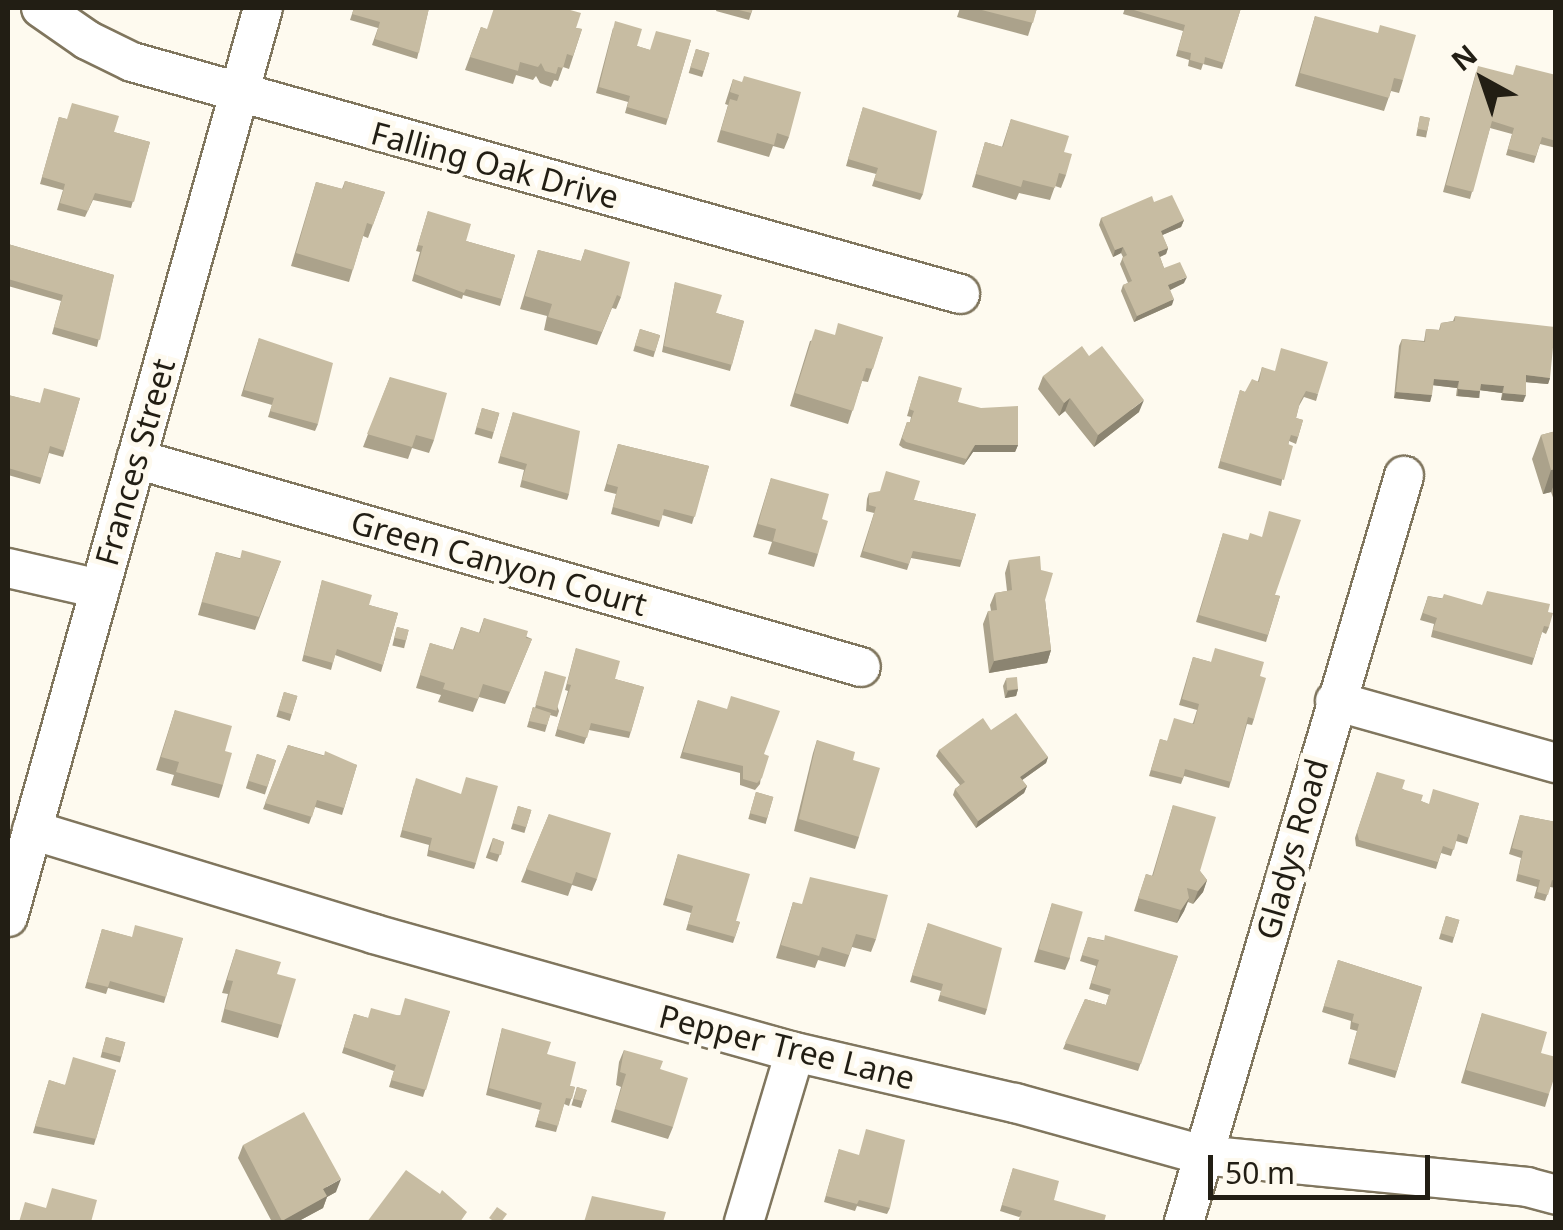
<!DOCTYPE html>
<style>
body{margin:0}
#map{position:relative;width:1563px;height:1230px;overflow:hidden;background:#fefaef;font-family:"Noto Sans",sans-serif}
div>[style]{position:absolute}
.roads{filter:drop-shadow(2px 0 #80765e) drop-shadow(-2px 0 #80765e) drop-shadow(0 2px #80765e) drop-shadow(0 -2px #80765e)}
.minor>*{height:38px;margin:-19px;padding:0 19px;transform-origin:19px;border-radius:19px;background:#fff}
.wall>*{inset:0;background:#aba28b;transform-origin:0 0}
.shaded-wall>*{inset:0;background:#8b8471;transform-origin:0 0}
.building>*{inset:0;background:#c7bca2;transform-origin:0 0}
span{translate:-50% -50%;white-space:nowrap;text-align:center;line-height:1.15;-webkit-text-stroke:10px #fefaef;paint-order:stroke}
.street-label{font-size:32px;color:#221e14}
.frame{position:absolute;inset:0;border:10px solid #221e14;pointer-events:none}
.north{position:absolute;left:1433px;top:30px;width:100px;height:100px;-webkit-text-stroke:8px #fefaef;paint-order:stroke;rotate:320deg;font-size:28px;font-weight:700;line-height:40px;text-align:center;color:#221e14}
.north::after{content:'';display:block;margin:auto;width:35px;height:45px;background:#221e14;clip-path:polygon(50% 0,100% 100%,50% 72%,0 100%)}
.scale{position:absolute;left:1208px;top:1155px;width:222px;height:45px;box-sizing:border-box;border:5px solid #221e14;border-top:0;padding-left:12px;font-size:30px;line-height:35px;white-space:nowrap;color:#221e14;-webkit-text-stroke:8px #fefaef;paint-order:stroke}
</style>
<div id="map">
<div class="roads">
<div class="minor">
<i style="left:41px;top:8px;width:56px;rotate:34.8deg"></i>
<i style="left:87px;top:40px;width:50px;rotate:26.1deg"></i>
<i style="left:132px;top:62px;width:860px;rotate:15.65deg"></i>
<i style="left:136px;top:459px;width:754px;rotate:16.01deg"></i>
<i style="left:8px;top:568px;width:94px;rotate:12.9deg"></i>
<i style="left:1335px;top:701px;width:230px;rotate:15.7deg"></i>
<i style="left:32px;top:830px;width:357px;rotate:16.9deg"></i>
<i style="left:374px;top:934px;width:437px;rotate:15.7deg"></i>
<i style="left:795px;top:1052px;width:226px;rotate:13.1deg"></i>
<i style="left:1015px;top:1103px;width:194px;rotate:15.5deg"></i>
<i style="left:1202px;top:1155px;width:327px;rotate:5.6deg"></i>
<i style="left:1527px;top:1187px;width:30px;rotate:15deg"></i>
<i style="left:8px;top:917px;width:944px;rotate:-74.33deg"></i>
<i style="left:744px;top:1222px;width:177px;rotate:-73.3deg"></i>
<i style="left:1184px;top:1222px;width:778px;rotate:-73.57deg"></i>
</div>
</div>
<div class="wall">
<i style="clip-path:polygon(354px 8px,429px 8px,417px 59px,372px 45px,378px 28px,350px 20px)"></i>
<i style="clip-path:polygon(717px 8px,753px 8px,749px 20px,716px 11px)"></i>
<i style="clip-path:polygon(960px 8px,1037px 8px,1028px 36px,957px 17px)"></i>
<i style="clip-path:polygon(1125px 8px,1241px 8px,1222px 69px,1203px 64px,1201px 70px,1188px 66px,1189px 60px,1176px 56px,1183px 31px,1123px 14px)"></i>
<i style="clip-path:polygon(1315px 16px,1403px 80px,1399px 93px,1391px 91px,1384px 111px,1295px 86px)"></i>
<i style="clip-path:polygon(481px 27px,486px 29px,576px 28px,582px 29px,569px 69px,563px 67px,558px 81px,554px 80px,551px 87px,540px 83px,536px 76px,533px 80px,516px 75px,513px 84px,465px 70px)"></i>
<i style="clip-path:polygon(613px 28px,637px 46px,650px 50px,691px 40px,666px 125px,625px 113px,628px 102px,596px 93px)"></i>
<i style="left:696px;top:49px;width:14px;height:25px;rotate:17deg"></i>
<i style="clip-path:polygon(1476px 72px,1512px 75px,1556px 75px,1556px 148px,1540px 144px,1534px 163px,1506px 155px,1512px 134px,1490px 128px,1470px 199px,1443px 192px)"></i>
<i style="clip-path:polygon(733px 79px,789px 137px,784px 149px,773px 146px,769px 157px,717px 142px,728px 105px,725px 104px)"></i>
<i style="clip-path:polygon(863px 107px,923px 194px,920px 200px,872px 186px,876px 174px,846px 166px)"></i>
<i style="left:1420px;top:116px;width:10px;height:20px;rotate:11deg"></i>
<i style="clip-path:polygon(59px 117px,150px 142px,131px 208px,93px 200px,85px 217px,57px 210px,63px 190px,40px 184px)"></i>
<i style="clip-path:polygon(1011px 119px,1064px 152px,1066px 175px,1061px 188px,1055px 186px,1050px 200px,1019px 193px,1016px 200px,972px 187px,985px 142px,1002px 147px)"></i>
<i style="clip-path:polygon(345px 181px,385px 192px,368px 238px,363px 236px,349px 282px,291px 266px,316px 182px,342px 189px)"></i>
<i style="clip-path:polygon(1154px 202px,1184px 220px,1181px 227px,1162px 235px,1168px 248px,1166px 254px,1160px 257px,1164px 268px,1184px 283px,1170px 290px,1172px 305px,1134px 322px,1121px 291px,1123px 285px,1128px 283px,1120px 264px,1123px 257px,1121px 253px,1113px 257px,1099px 225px,1101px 218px)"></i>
<i style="clip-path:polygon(428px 211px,466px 241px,515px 255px,500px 306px,463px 295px,462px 299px,412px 281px,420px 252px,416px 251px)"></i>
<i style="clip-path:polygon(8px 244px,114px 275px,97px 347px,52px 334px,61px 301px,8px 286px)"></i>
<i style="clip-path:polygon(585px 249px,621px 297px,616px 309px,612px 308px,597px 345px,544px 330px,547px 316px,520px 309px,538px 250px,581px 261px)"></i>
<i style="clip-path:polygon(675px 282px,716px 313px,744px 321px,730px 371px,662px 352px)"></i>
<i style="clip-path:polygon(1455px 316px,1550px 378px,1548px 384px,1526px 382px,1523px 402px,1501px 400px,1502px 393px,1480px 390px,1478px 398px,1456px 396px,1457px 388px,1433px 385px,1430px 402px,1394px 398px,1399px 346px,1402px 339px,1424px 341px,1426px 329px,1439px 330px,1441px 323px,1453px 321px)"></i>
<i style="left:640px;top:329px;width:21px;height:23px;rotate:17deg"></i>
<i style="clip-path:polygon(835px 335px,883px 337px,868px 382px,862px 381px,848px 424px,790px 406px,810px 341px)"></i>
<i style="clip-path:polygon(259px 338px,318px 424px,315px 431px,268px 417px,272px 405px,241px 396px)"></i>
<i style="clip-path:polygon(1262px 367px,1318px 394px,1316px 401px,1304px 397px,1299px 406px,1296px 418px,1303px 420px,1296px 444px,1289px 441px,1281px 486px,1218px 468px,1240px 390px,1245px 392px,1258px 381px)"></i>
<i style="clip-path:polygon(919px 376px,958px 402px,1018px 445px,1015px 452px,973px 452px,964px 465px,903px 448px,899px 445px,907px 422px,910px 422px,911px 417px,907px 416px)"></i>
<i style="clip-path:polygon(1043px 376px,1139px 412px,1094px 447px,1065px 411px,1059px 416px,1038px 389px)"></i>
<i style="clip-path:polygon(390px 377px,434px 440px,429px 453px,412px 448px,408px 459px,363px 447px)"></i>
<i style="clip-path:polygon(8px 395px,40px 403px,80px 398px,63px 457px,49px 453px,40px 484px,8px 475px)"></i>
<i style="left:482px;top:408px;width:18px;height:27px;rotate:16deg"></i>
<i style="clip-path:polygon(513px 412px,569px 494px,567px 500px,520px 487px,524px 470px,498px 463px)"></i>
<i style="clip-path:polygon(1556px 431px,1556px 506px,1551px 492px,1543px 494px,1532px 459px,1541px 435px)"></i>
<i style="clip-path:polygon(618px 444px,709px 466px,692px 524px,662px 515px,659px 527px,611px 514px,616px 494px,604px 491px)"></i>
<i style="clip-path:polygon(771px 478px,822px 519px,818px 554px,814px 567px,768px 554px,772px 542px,753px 537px)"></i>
<i style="clip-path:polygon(869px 493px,914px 500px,976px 514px,960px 567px,911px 558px,907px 570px,860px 557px,874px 513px,866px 511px,867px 499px)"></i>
<i style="clip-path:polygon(1223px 533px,1275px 595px,1280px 596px,1266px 642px,1196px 622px)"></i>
<i style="clip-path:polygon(216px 552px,239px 558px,281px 561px,255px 630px,198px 615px)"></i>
<i style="clip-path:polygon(1009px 560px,1045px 600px,1051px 650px,1047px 663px,989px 673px,983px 624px,988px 611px,991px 611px,990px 605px,995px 593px,1007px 591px,1005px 573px)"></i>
<i style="clip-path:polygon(322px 580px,369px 605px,398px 613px,381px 672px,335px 655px,331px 670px,302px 661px)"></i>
<i style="clip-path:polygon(1428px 596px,1482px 605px,1548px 612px,1549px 627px,1546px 634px,1542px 632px,1532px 665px,1431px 637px,1434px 624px,1420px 620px)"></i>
<i style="clip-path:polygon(484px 618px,532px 639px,505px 704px,479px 697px,473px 712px,438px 702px,441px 695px,416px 688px,430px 643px,453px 650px,461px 627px,479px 633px)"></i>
<i style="left:397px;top:627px;width:12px;height:19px;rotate:14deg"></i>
<i style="clip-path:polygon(576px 648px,615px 679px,644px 687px,629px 738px,589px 730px,584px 744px,555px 736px,568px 691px,565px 690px)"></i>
<i style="clip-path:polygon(1193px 657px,1260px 676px,1254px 719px,1252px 725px,1247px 724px,1229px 788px,1184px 776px,1181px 784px,1149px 776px,1160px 739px,1167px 741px,1193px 723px,1197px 710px,1179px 705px)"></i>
<i style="clip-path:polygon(545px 671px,559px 711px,557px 717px,550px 715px,545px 732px,527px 727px,533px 707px,535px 708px)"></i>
<i style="clip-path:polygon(1006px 679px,1018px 689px,1016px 696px,1005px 698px,1003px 686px)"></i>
<i style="left:284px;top:692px;width:14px;height:26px;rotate:17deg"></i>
<i style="clip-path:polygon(698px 700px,764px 754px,760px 784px,755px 790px,740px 785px,740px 773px,680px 758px)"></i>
<i style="clip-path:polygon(175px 710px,225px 751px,223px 785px,219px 798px,171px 785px,174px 775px,156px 770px)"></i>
<i style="clip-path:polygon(991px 730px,1048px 757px,1046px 763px,1022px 780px,1027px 786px,1024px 793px,976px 828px,953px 795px,955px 789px,960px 785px,936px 756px,939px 750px)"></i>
<i style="clip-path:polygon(817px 740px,853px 760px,859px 837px,855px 849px,794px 831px,813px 753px)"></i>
<i style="clip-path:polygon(288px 745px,357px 765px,342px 815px,315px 807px,309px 824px,263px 809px)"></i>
<i style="left:257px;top:754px;width:20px;height:36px;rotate:18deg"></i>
<i style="clip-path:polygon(1377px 772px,1421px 801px,1428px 804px,1479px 803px,1467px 844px,1456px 841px,1451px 856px,1441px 853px,1436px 869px,1356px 846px,1355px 838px)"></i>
<i style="clip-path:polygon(414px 785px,476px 863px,474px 869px,427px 856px,429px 845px,400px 837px)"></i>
<i style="left:756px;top:792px;width:18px;height:28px;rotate:16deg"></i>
<i style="clip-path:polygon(1173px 805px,1200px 871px,1207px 880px,1203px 892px,1193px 904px,1188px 902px,1184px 911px,1177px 923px,1134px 911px,1146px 874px,1152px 876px)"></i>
<i style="left:518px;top:806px;width:14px;height:24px;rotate:17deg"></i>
<i style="clip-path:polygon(549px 814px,597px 879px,592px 891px,572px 885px,568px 896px,521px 882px)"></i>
<i style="clip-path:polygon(1520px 815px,1556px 822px,1556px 888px,1550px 887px,1545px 901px,1534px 898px,1537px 887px,1516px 881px,1521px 858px,1509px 854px)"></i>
<i style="left:493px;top:838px;width:12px;height:21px;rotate:20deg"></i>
<i style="clip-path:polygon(678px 854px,736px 921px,740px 922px,733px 943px,686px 930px,691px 913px,663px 905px)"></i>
<i style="clip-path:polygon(793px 902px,876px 939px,871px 952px,852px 947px,845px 967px,818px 960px,815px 968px,776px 958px)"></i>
<i style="clip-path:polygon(1052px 903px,1070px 958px,1065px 970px,1034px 962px)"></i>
<i style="left:1446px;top:916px;width:14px;height:24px;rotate:17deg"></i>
<i style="clip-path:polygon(928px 923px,987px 1009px,985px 1015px,938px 1001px,941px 991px,910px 982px)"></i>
<i style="clip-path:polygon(102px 929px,131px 937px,183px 938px,164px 1003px,108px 988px,106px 994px,85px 988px)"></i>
<i style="clip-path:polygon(1088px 937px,1178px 956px,1138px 1071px,1063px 1049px,1085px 999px,1106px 1005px,1109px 995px,1089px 989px,1096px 966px,1080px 961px)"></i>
<i style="clip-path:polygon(236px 949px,277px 974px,282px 1025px,278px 1038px,221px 1022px,228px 994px,222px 993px)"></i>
<i style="clip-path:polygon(1338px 960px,1422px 987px,1395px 1078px,1348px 1064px,1357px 1031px,1350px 1029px,1351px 1021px,1322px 1012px)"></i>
<i style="clip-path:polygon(450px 1011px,423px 1097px,389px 1087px,394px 1071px,342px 1053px,354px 1014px,368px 1018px)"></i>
<i style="clip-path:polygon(1482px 1013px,1541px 1053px,1549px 1094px,1545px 1107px,1461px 1083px)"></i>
<i style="clip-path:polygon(502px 1028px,547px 1054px,570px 1086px,575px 1087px,569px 1106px,564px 1104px,556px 1132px,535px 1127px,540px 1110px,486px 1095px)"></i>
<i style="left:106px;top:1037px;width:20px;height:21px;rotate:15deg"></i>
<i style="clip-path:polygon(624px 1050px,673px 1127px,668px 1139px,611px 1122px,621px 1087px,616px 1085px,619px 1062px)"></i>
<i style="clip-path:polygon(116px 1070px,94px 1145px,33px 1133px,49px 1080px,64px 1085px)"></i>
<i style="left:577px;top:1087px;width:10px;height:19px;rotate:17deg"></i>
<i style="clip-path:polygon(243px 1145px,336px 1192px,327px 1197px,323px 1208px,297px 1222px,272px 1222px,238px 1158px)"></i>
<i style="clip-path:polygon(839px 1149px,890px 1208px,887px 1214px,857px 1206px,855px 1211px,824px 1202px)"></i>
<i style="clip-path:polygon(1013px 1168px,1054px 1200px,1019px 1217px,1000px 1211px)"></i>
</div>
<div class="shaded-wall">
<i style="clip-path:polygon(1184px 220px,1181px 227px,1158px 237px,1161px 231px)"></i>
<i style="clip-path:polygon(1123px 247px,1121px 253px,1113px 257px,1115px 250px)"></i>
<i style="clip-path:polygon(1168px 248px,1166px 254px,1155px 259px,1158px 252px)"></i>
<i style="clip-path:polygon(1187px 277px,1184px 283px,1166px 292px,1168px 285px)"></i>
<i style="clip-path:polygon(1174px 299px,1172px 305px,1134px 322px,1137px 316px)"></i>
<i style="clip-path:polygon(1526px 375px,1550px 378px,1548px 384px,1523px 382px)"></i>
<i style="clip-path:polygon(1434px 379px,1459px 381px,1457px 388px,1431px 385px)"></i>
<i style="clip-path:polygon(1481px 384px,1504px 386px,1502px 393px,1478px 390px)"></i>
<i style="left:1458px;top:389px;width:22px;height:7px;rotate:5deg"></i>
<i style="clip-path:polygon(1396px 392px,1432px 395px,1430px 402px,1394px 398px)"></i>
<i style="clip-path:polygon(1503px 393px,1526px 395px,1523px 402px,1501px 400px)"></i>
<i style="clip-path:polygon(1070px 398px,1065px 411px,1059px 416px,1064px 403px)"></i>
<i style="clip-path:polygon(1144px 400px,1139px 412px,1094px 447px,1098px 435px)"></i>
<i style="clip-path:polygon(975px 445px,1018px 445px,1015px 452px,973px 452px,964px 465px)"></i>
<i style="clip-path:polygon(1556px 469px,1556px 480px,1551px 492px,1543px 494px,1551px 470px)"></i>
<i style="clip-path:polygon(1051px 650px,1047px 663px,989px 673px,994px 661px)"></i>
<i style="clip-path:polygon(1018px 689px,1016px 696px,1005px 698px,1008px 691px)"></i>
<i style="clip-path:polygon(1048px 757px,1046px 763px,1018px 783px,1020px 777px)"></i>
<i style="clip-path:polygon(1027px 786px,1024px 793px,976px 828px,978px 821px)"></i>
<i style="clip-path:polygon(1207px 880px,1203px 892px,1193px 904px,1198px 891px)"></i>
<i style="clip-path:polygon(1189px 898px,1184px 911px,1177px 923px,1181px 910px)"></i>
<i style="clip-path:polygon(341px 1179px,336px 1192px,327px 1197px,323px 1208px,297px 1222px,281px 1222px,323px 1189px)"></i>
</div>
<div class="building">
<i style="clip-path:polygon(354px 8px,429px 8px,419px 53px,375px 39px,380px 22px,352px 14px)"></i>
<i style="clip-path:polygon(494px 8px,563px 8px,581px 13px,576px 28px,582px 29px,573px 56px,567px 54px,563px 68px,558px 67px,556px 74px,545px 71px,541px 63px,538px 67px,520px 62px,518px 71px,470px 57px,481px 27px,487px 29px)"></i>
<i style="clip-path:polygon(731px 8px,753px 8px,751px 13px)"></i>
<i style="clip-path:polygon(974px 8px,1037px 8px,1033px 23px)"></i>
<i style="clip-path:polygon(1127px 8px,1241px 8px,1224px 63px,1205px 57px,1204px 64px,1190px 60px,1191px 53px,1178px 50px,1185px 25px)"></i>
<i style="clip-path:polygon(1315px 16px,1378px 33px,1380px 25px,1416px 35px,1403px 80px,1394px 78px,1389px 98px,1300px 73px)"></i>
<i style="clip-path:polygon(615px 21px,642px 29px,637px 46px,650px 50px,656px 31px,691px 40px,668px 119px,627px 107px,630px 96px,599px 87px)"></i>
<i style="left:696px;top:49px;width:14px;height:19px;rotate:17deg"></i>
<i style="clip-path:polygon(1516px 65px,1556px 75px,1556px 141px,1542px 137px,1536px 156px,1508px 149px,1514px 128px,1492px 121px,1473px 192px,1446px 185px,1478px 66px,1513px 75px)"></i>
<i style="clip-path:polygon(744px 76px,801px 92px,789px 137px,777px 133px,774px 145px,721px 130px,730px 99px,737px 101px,739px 95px,730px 92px,733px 79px,742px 82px)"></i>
<i style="clip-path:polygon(72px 103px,119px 116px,114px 132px,150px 142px,134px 202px,95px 193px,88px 211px,60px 203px,65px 184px,42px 177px,59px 117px,67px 119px)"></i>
<i style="clip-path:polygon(863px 107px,937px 131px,923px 194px,874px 180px,878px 168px,848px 159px)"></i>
<i style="left:1420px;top:116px;width:10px;height:13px;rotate:11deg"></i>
<i style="clip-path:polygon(1011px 119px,1069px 136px,1064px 152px,1072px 154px,1066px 175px,1059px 173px,1055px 188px,1023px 180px,1021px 187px,976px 174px,985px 142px,1003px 147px)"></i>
<i style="clip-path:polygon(345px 181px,385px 192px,373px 225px,367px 223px,353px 270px,296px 253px,316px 182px,343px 189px)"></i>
<i style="clip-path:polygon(1172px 195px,1184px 220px,1161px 231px,1168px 248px,1158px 252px,1164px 268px,1180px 262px,1187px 277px,1168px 285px,1174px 299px,1137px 316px,1123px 285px,1132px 281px,1122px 258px,1127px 255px,1123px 247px,1115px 250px,1101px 218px,1152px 196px,1154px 202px)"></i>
<i style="clip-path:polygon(428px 211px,471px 224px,466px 241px,515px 255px,502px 299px,466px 289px,464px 293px,415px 274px,423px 246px,418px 245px)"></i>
<i style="clip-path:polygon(8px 244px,114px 275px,100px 340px,54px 327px,63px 295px,8px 279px)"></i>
<i style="clip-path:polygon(585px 249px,630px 262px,621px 297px,617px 295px,602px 332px,548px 317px,552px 304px,525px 296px,538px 250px,581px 261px)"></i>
<i style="clip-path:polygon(675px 282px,722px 295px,716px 313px,744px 321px,732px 365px,664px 346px)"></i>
<i style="clip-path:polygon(1455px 316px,1555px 327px,1550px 378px,1526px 375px,1526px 395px,1503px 393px,1504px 386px,1481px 384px,1480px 391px,1458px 389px,1459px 381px,1434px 379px,1432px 395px,1396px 392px,1402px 339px,1425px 342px,1426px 329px,1440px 330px,1441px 323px,1455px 321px)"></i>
<i style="clip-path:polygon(838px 323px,883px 337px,873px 369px,866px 368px,853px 411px,795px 393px,815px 329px,835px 335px)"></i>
<i style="left:640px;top:329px;width:21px;height:17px;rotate:17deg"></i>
<i style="clip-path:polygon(259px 338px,333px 363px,318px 424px,270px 411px,274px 398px,244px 390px)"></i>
<i style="clip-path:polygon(1082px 346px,1089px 356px,1102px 346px,1144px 400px,1098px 435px,1070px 398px,1064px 403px,1043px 376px)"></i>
<i style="clip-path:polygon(1281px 348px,1328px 362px,1318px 394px,1306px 391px,1300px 402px,1296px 418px,1303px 420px,1298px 437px,1291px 435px,1288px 444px,1293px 446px,1284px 480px,1220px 461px,1240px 390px,1245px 392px,1252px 379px,1259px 382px,1262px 367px,1275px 371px)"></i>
<i style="clip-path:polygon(919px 376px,962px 388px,958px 402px,981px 408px,1018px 406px,1018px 445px,975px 445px,966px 459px,906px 442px,902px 438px,907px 422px,910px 422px,914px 411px,909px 409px)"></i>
<i style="clip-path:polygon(390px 377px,447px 393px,434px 440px,416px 435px,412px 447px,367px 434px)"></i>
<i style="clip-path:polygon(44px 388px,80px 398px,65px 451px,50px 446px,42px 478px,8px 468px,8px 395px,40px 403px)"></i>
<i style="left:482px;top:408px;width:18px;height:20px;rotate:16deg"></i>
<i style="clip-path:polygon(513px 412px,580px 431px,569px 494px,522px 480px,527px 464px,500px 456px)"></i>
<i style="clip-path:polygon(1556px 431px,1556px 469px,1551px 470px,1541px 435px)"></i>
<i style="clip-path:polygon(618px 444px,709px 466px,695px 517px,664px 509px,661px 521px,613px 507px,618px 487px,607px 484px)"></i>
<i style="clip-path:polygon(886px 471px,920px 481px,914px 500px,976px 514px,962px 560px,913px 551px,909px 564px,863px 551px,876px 507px,869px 505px,869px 493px,880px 491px)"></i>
<i style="clip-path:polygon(771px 478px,829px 494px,822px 519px,828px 521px,818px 554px,773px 541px,776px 529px,758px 524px)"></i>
<i style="clip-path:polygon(1269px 511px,1301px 520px,1275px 595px,1280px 596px,1268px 635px,1199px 615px,1223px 533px,1248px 540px,1250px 533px,1262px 537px)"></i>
<i style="clip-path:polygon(242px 550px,281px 561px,259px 617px,202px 602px,216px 552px,240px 559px)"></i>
<i style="clip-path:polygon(1040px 556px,1041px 570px,1053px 573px,1045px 600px,1051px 650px,994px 661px,988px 611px,997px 610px,995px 593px,1012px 590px,1009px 560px)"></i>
<i style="clip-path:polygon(322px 580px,372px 595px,369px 605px,398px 613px,383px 665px,337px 649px,333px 663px,304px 655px)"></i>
<i style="clip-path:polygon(1487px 591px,1550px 604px,1548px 612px,1553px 613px,1549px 627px,1544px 626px,1534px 658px,1433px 630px,1437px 618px,1423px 613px,1428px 596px,1442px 599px,1444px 594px,1482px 605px)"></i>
<i style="clip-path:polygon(484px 618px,528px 631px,526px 638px,532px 639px,510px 692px,483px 684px,478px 699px,443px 689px,445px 683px,420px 675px,430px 643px,454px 650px,461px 627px,480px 633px)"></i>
<i style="left:397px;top:627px;width:12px;height:11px;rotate:14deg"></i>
<i style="clip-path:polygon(576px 648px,620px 661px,615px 679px,644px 687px,631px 732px,591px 723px,587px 738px,557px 729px,571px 685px,567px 684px)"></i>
<i style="clip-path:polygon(1215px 648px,1264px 662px,1260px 676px,1266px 678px,1254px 719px,1248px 717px,1231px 782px,1185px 769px,1183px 778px,1151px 770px,1160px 739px,1167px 741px,1174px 718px,1194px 724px,1199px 704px,1182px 699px,1193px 657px,1211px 662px)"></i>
<i style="left:545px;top:671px;width:22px;height:35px;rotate:16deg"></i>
<i style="left:1017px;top:677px;width:12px;height:11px;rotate:85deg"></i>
<i style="left:284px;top:692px;width:14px;height:19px;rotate:17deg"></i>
<i style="clip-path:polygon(731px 696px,780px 711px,764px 754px,769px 756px,762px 778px,757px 783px,743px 779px,743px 766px,683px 752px,698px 700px,727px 709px)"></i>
<i style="clip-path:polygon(533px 707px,551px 713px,547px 725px,529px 721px)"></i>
<i style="clip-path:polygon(175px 710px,232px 726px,225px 751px,232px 753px,223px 785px,176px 772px,179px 762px,161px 757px)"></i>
<i style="clip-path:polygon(1016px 713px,1048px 757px,1020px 777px,1027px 786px,978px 821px,955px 789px,965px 782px,939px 750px,983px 718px,991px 730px)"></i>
<i style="clip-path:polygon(817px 740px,855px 752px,853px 760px,880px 768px,859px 837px,799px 819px)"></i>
<i style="clip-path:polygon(288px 745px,324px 756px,325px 751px,357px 765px,344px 808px,317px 800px,312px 817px,265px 803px)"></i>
<i style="left:257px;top:754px;width:20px;height:28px;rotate:18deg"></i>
<i style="clip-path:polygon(1377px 772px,1405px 780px,1402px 789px,1423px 795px,1421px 801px,1429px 804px,1433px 789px,1479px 803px,1469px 838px,1458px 834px,1454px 850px,1443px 846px,1438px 862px,1359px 840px,1357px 832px)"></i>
<i style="clip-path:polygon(466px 777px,498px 786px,476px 863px,429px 850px,432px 838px,402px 830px,416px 778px,461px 794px)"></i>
<i style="left:756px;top:792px;width:18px;height:22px;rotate:16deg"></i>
<i style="clip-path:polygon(1173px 805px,1216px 817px,1200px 871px,1207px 880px,1198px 891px,1187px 888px,1189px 898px,1181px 910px,1138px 898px,1146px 874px,1153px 876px)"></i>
<i style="left:518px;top:806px;width:14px;height:18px;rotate:17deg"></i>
<i style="clip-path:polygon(549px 814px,611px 833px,597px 879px,576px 872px,572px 884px,526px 869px)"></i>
<i style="clip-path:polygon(1520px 815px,1556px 822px,1556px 881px,1552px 880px,1548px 895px,1537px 892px,1540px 880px,1518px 874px,1523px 851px,1512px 848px)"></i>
<i style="clip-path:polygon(493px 838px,504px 842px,501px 855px,490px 852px)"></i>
<i style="clip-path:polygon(678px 854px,750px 874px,736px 921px,740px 922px,735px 937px,688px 924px,693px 906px,666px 898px)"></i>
<i style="clip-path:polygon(810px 877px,888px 895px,876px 939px,856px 934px,849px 955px,822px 947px,819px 956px,781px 945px,793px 902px,802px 904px)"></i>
<i style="left:1052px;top:903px;width:32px;height:48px;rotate:16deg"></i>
<i style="left:1446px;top:916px;width:14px;height:18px;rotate:17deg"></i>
<i style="clip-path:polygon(928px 923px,1002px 948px,987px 1009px,940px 995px,943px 984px,912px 975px)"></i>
<i style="clip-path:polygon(135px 925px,183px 938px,166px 997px,110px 981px,108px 987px,87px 982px,102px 929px,132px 937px)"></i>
<i style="clip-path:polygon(1105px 935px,1178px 956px,1141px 1064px,1065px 1043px,1085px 999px,1106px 1005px,1111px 989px,1091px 983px,1099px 960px,1082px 955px,1088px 937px,1104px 941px)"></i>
<i style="clip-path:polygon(236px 949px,281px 962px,277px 974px,296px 979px,282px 1025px,225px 1009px,233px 981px,227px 980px)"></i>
<i style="clip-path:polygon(1338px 960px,1422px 987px,1397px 1071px,1350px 1058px,1359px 1024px,1352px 1022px,1354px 1014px,1324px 1006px)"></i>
<i style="clip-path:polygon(405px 998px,450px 1011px,426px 1090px,391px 1080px,396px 1065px,344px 1047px,354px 1014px,368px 1018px,371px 1008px,400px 1016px)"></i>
<i style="clip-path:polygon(1482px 1013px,1547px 1032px,1541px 1053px,1556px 1057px,1556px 1072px,1549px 1094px,1466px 1070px)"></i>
<i style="clip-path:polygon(502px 1028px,551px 1042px,547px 1054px,576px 1062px,570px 1086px,575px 1087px,572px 1099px,566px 1098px,558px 1126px,537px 1120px,542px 1103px,489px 1088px)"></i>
<i style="left:106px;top:1037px;width:20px;height:15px;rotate:15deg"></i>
<i style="clip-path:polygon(624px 1050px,663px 1061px,660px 1069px,688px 1078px,673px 1127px,615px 1109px,626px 1074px,620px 1072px)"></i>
<i style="clip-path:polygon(73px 1057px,116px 1070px,96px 1139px,35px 1126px,49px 1080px,65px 1085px)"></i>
<i style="clip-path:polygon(577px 1087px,587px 1090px,583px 1101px,574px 1099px)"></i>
<i style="clip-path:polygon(304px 1112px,341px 1179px,323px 1189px,327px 1196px,282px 1221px,243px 1145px)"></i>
<i style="clip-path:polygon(866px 1129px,905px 1140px,890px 1208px,859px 1200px,857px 1204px,826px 1196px,839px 1149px,859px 1155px)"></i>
<i style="clip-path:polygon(1013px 1168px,1059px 1181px,1054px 1200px,1106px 1215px,1104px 1222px,1018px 1222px,1022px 1211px,1002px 1205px)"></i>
<i style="clip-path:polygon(406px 1170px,440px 1194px,442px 1190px,467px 1212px,460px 1222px,367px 1222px)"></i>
<i style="clip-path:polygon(52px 1188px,97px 1200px,91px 1222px,19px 1222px,25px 1202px,46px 1208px)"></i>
<i style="clip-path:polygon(592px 1196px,666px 1212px,663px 1222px,584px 1222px)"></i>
<i style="clip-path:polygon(497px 1207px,507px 1214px,501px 1222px,495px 1222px,489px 1218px)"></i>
</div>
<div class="street-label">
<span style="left:495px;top:165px;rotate:15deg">Falling Oak Drive</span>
<span style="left:135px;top:462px;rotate:-74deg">Frances Street</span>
<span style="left:499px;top:563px;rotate:16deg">Green Canyon Court</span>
<span style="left:1292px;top:849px;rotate:-74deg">Gladys Road</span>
<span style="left:787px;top:1047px;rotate:14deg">Pepper Tree Lane</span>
</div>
<div class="frame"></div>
<div class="north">N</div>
<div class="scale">50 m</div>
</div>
